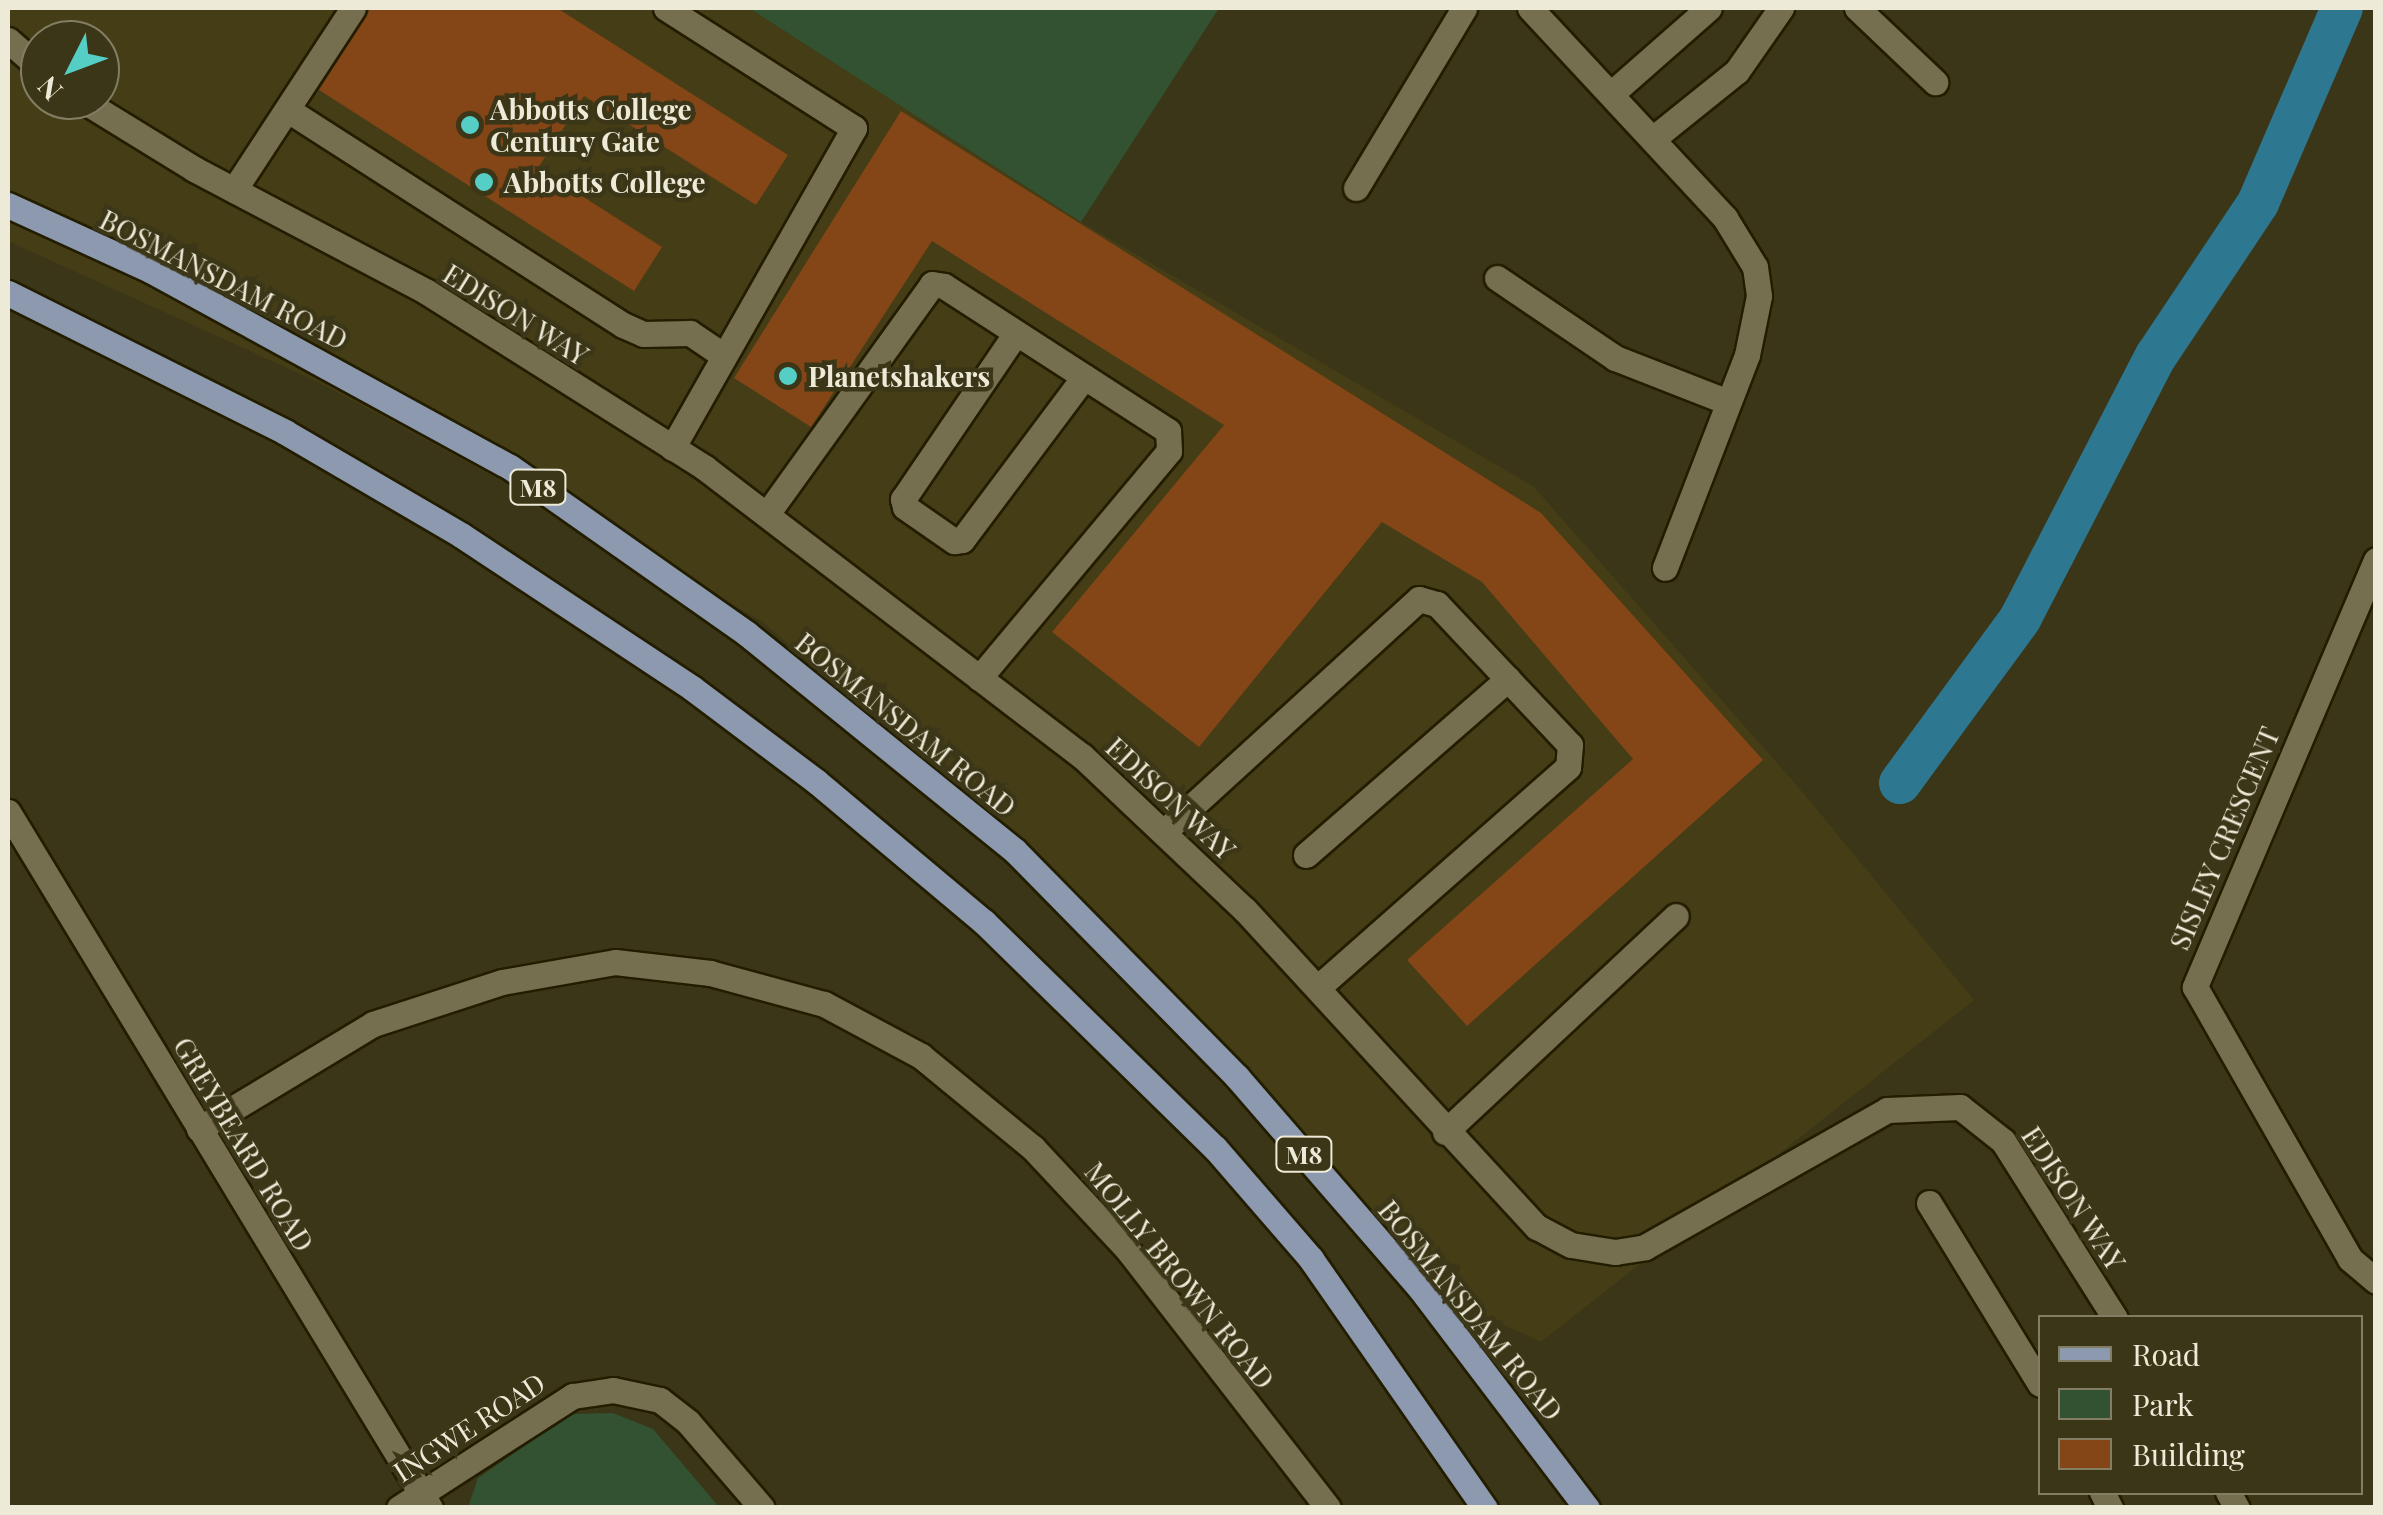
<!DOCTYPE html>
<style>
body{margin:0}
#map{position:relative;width:2383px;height:1515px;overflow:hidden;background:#3b3617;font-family:"Playfair Display",serif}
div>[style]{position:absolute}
.built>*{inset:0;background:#443d16}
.green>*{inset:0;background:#335231}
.canal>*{height:42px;margin:-21px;padding:0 21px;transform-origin:21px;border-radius:21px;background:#2d7791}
.building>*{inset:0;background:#844517}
.roads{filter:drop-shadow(2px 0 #231d00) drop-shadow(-2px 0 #231d00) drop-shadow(0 2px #231d00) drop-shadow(0 -2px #231d00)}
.minor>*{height:25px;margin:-12.5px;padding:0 12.5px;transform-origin:12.5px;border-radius:12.5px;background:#756f4f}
.major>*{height:25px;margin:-12.5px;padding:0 12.5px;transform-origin:12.5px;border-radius:12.5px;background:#8c99af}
.dots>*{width:28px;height:28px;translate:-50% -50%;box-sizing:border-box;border:5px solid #3b3617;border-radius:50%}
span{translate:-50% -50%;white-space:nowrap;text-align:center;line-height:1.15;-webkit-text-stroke:9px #3b3617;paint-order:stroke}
.shield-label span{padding:2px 8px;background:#3b3617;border:2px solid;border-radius:8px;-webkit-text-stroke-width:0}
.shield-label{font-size:25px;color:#edead8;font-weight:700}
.poi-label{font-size:28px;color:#edead8;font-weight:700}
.left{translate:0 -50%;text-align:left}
.street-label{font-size:28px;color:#edead8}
.frame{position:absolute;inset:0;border:10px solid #edead8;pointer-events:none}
.legend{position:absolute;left:2038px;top:1315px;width:325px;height:180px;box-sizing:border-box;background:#3b3617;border:2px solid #827e64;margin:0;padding:12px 18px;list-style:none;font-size:30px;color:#edead8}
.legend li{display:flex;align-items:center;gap:20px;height:50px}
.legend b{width:50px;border:2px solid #827e64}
.north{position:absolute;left:20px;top:20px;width:100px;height:100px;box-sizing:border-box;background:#3b3617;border:2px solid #827e64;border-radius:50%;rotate:228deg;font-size:28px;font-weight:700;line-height:40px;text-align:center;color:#edead8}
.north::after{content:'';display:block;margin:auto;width:35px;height:45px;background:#55cec5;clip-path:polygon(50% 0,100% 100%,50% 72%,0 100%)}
</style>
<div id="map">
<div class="built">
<i style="clip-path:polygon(evenodd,8px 8px,749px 8px,1081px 222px,1534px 487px,1799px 788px,1974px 1000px,1541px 1342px,1418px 1285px,1022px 850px,762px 621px,320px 383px,8px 241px,8px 8px,40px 40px,100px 40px,100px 100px,40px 100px,40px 40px)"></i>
</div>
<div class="green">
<i style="clip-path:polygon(749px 8px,1219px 8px,1081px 222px)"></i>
<i style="clip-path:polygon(613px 1413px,653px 1429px,719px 1507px,468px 1507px,478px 1478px,571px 1414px)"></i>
</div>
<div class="canal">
<i style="left:1900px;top:783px;width:203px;rotate:-53.8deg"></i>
<i style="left:2020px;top:619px;width:296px;rotate:-62.7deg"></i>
<i style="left:2156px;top:356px;width:184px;rotate:-56.3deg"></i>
<i style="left:2258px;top:203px;width:212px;rotate:-66.7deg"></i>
</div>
<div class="building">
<i style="clip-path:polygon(371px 8px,557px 8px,788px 155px,756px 205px,584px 96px,538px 168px,662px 247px,634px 291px,319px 90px)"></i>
<i style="clip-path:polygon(901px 111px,1541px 513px,1763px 760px,1467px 1026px,1407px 960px,1633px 759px,1482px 582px,1382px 522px,1199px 747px,1052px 632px,1224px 425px,932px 241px,811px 427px,734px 378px)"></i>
</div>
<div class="roads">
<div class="minor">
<i style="left:666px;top:8px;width:223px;rotate:32.6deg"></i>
<i style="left:854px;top:128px;width:368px;rotate:119.6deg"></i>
<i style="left:1530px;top:8px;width:287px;rotate:47.1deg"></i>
<i style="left:1725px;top:218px;width:57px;rotate:58.5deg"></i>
<i style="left:1755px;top:267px;width:29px;rotate:82deg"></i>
<i style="left:1759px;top:296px;width:60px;rotate:101.5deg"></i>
<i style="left:1747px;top:355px;width:228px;rotate:111.1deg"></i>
<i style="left:1857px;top:8px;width:108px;rotate:43.5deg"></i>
<i style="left:8px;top:40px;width:43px;rotate:41.2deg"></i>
<i style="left:1611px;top:94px;width:130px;rotate:-41.3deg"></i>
<i style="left:82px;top:100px;width:132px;rotate:31.6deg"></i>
<i style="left:194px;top:169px;width:263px;rotate:27.8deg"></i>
<i style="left:427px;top:292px;width:329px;rotate:32.3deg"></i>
<i style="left:705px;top:468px;width:474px;rotate:37.4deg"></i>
<i style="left:1082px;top:756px;width:224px;rotate:43.4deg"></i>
<i style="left:1245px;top:910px;width:431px;rotate:47.4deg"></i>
<i style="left:1537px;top:1227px;width:38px;rotate:28deg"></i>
<i style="left:1571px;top:1245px;width:45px;rotate:9deg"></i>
<i style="left:1615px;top:1252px;width:30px;rotate:-9deg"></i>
<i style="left:1645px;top:1247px;width:278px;rotate:-29.5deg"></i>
<i style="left:1887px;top:1110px;width:73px;rotate:-2.4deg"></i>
<i style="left:1960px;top:1107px;width:55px;rotate:38.3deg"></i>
<i style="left:2003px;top:1141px;width:209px;rotate:57.7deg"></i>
<i style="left:288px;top:110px;width:398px;rotate:32.7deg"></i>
<i style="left:623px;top:325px;width:22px;rotate:24deg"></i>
<i style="left:643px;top:334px;width:47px;rotate:-1.2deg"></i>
<i style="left:690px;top:333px;width:36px;rotate:34deg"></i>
<i style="left:1655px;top:137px;width:105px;rotate:-38.8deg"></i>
<i style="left:1737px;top:71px;width:77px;rotate:-55.1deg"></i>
<i style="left:1356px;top:188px;width:210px;rotate:-59deg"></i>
<i style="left:234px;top:190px;width:217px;rotate:-56.8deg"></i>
<i style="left:1497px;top:278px;width:143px;rotate:34.1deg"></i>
<i style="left:1615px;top:358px;width:121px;rotate:21.3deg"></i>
<i style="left:1016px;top:333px;width:201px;rotate:124.2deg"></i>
<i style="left:903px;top:499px;width:8px;rotate:76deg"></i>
<i style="left:905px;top:507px;width:60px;rotate:34.8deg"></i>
<i style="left:954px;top:541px;width:8px;rotate:-7deg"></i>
<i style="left:962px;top:540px;width:204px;rotate:-53.2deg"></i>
<i style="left:767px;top:514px;width:283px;rotate:-54.3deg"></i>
<i style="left:932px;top:284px;width:12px;rotate:9deg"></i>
<i style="left:944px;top:286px;width:267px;rotate:32.9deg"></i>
<i style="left:1168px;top:431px;width:20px;rotate:87deg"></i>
<i style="left:1169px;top:451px;width:296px;rotate:129.9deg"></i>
<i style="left:2376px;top:560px;width:464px;rotate:113deg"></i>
<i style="left:2195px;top:987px;width:313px;rotate:60.3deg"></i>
<i style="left:2350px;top:1259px;width:34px;rotate:40deg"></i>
<i style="left:8px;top:812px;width:814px;rotate:58.77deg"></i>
<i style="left:1167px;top:829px;width:341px;rotate:-42.4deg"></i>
<i style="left:1419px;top:599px;width:19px;rotate:16deg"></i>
<i style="left:1437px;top:604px;width:194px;rotate:46.7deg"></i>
<i style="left:1570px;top:745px;width:22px;rotate:95deg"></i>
<i style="left:1568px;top:767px;width:334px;rotate:138.6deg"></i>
<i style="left:1306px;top:855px;width:268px;rotate:-41.1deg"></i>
<i style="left:199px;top:1129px;width:203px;rotate:-31.1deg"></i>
<i style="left:373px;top:1024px;width:136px;rotate:-18deg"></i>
<i style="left:502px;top:982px;width:115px;rotate:-10deg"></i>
<i style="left:615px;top:962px;width:96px;rotate:6.6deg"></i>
<i style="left:710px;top:973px;width:118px;rotate:15.2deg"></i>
<i style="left:824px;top:1004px;width:110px;rotate:28.2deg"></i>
<i style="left:921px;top:1056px;width:145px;rotate:39.4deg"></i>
<i style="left:1033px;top:1148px;width:139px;rotate:47deg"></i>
<i style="left:1128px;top:1250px;width:326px;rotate:52.2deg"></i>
<i style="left:1445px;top:1132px;width:316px;rotate:-43.1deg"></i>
<i style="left:1929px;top:1203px;width:212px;rotate:58.5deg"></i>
<i style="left:2102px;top:1492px;width:18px;rotate:63deg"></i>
<i style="left:2228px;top:1492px;width:18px;rotate:61deg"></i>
<i style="left:399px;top:1508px;width:207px;rotate:-32.8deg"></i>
<i style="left:573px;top:1396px;width:40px;rotate:-8.5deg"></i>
<i style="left:613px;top:1390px;width:48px;rotate:12deg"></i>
<i style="left:660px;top:1400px;width:36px;rotate:38deg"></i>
<i style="left:688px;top:1422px;width:113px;rotate:49.3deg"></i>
</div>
<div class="major">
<i style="left:8px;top:205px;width:156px;rotate:24.6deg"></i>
<i style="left:150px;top:270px;width:410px;rotate:28.7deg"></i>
<i style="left:510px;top:467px;width:289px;rotate:35.1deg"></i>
<i style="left:746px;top:633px;width:346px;rotate:39deg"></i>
<i style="left:1015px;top:851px;width:317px;rotate:45.5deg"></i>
<i style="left:1237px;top:1077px;width:278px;rotate:49.1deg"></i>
<i style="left:1419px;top:1287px;width:278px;rotate:52.8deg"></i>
<i style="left:8px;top:293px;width:310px;rotate:26.6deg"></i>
<i style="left:285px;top:432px;width:204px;rotate:30.3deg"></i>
<i style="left:461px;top:535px;width:277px;rotate:33.5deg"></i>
<i style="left:692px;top:688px;width:156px;rotate:36.9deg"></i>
<i style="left:817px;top:782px;width:218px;rotate:40deg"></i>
<i style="left:984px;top:922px;width:323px;rotate:44.4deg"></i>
<i style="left:1215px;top:1148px;width:147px;rotate:49.1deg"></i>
<i style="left:1311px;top:1259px;width:304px;rotate:55.1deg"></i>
</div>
</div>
<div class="dots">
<i style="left:470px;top:125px;background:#55cec5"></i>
<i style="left:484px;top:182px;background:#55cec5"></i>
<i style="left:788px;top:376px;background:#55cec5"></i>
</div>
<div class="shield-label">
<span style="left:538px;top:487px">M8</span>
<span style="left:1304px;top:1154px">M8</span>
</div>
<div class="poi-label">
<span class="left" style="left:490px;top:125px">Abbotts College<br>Century Gate</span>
<span class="left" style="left:504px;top:182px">Abbotts College</span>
<span class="left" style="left:808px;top:376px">Planetshakers</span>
</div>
<div class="street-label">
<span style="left:224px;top:279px;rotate:27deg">BOSMANSDAM ROAD</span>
<span style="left:516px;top:314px;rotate:32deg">EDISON WAY</span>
<span style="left:906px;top:724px;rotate:39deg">BOSMANSDAM ROAD</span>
<span style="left:1171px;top:798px;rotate:43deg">EDISON WAY</span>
<span style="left:2224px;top:838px;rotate:-67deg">SISLEY CRESCENT</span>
<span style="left:244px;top:1144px;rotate:59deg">GREYBEARD ROAD</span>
<span style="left:2074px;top:1198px;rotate:57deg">EDISON WAY</span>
<span style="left:1180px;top:1275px;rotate:51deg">MOLLY BROWN ROAD</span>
<span style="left:1471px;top:1310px;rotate:51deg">BOSMANSDAM ROAD</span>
<span style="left:469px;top:1427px;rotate:-33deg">INGWE ROAD</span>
</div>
<div class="frame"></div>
<ul class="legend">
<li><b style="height:12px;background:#8c99af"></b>Road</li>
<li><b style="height:28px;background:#335231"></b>Park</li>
<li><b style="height:28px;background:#844517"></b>Building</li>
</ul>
<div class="north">N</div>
</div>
